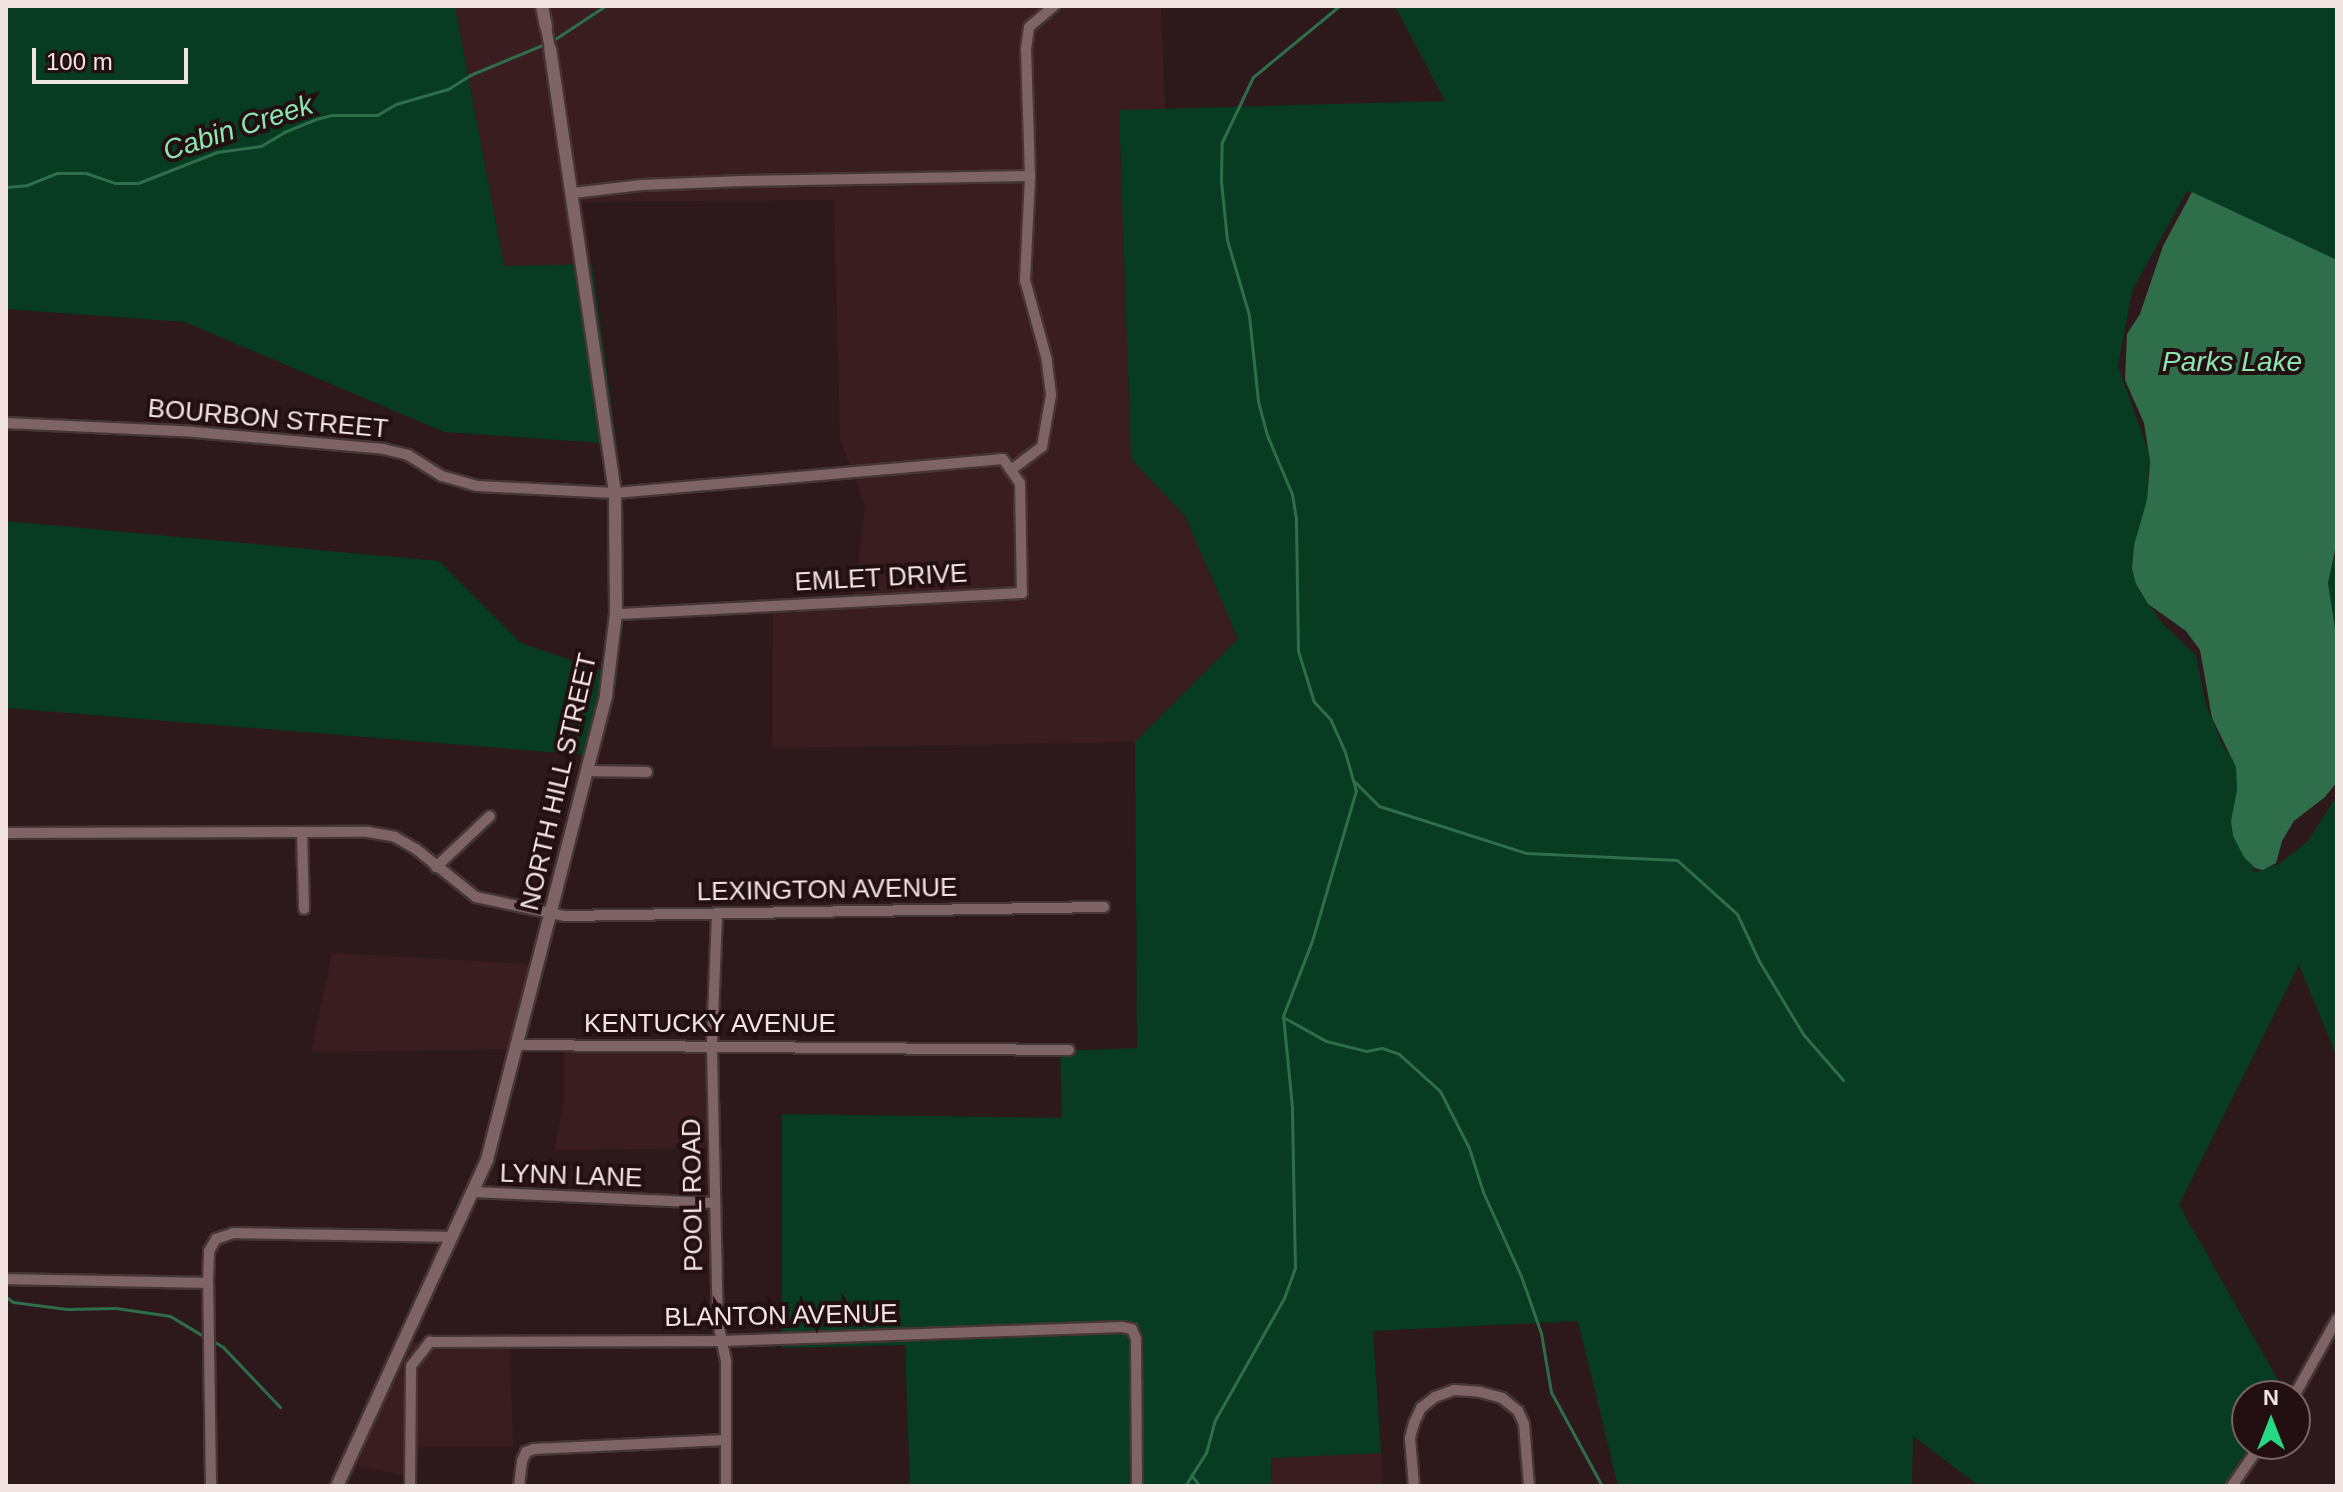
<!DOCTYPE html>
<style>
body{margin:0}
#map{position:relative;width:2343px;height:1492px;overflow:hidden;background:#2d191b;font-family:Helvetica,sans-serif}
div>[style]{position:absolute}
.built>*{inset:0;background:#391d20}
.green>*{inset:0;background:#073b22}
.water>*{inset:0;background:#2e6e4a}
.stream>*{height:3px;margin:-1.5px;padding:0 1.5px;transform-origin:1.5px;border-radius:1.5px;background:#2e6e4a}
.roads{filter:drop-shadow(2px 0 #453537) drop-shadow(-2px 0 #453537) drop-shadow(0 2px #453537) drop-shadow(0 -2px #453537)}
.minor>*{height:10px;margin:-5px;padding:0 5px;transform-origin:5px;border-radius:5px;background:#7e6466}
.tertiary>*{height:12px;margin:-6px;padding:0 6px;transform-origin:6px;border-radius:6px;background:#7e6466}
span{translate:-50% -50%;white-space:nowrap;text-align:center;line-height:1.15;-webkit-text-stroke:8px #230f12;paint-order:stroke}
.street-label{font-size:26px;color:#f3e4e4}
.water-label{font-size:28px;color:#8ae6ae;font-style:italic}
.frame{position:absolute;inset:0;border:8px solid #f3e4e4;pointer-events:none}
.north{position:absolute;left:2231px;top:1380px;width:80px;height:80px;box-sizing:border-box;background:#230f12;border:2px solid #766466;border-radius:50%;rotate:0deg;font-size:22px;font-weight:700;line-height:32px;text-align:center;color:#f3e4e4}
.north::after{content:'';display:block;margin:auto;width:28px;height:36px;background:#27d885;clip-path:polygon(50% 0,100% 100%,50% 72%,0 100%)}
.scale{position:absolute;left:32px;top:48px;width:156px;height:36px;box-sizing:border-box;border:4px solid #f3e4e4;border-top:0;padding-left:10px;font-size:24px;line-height:28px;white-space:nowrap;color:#f3e4e4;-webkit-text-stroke:6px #230f12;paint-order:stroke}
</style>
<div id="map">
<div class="built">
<i style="clip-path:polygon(455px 6px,1161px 6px,1165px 110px,1120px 110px,1131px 459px,1185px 515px,1238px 639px,1135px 742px,772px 748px,773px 601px,854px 595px,865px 506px,840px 439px,834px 200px,582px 202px,592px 264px,504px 267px)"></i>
<i style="clip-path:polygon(332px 953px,543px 965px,522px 1049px,311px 1052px)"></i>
<i style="clip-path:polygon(714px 1046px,716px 1148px,555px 1150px,564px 1099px,564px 1049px)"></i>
<i style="clip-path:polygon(510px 1341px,513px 1447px,412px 1447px,411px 1477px,350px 1464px,410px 1342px)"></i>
<i style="clip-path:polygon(1381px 1453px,1383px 1486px,1272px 1486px,1271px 1458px)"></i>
</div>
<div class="green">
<i style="clip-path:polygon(6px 6px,455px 6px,504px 266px,592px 264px,617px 444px,444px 432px,185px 322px,6px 309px)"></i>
<i style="clip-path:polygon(1395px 6px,2337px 6px,2337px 260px,2187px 191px,2132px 291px,2118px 366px,2149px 453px,2147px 506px,2133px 553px,2139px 591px,2163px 624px,2196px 655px,2206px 705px,2222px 744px,2242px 774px,2236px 837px,2255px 872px,2279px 864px,2308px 841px,2336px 797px,2337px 767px,2337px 1057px,2299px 965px,2179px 1205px,2287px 1396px,2247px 1396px,2247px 1444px,2255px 1444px,2226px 1486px,1979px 1486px,1913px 1436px,1912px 1486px,1618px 1486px,1578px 1321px,1373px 1331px,1381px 1453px,1271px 1458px,1272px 1486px,910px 1486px,905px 1345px,782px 1348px,782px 1114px,1062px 1118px,1060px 1051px,1137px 1048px,1135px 742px,1238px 639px,1185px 516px,1131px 459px,1119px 110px,1445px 101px)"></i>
<i style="clip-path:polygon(6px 521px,439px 561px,521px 643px,618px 676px,599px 756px,6px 708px)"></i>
<i style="clip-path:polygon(2337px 550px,2337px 667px,2324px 587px)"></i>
</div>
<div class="water">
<i style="clip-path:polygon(2192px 192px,2337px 260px,2337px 541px,2328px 583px,2337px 642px,2337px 782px,2325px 797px,2294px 821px,2282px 841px,2276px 863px,2263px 870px,2255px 868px,2244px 857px,2233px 836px,2231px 821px,2237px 790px,2236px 767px,2212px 718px,2200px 650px,2186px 631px,2148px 604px,2136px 584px,2132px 569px,2134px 545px,2147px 500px,2150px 461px,2144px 423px,2125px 380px,2127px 334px,2140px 314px,2163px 246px)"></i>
</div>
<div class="stream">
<i style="left:552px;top:41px;width:64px;rotate:-33.4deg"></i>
<i style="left:6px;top:187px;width:21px;rotate:-5deg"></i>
<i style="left:27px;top:185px;width:31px;rotate:-22deg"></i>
<i style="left:56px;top:173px;width:30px"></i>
<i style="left:86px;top:173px;width:31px;rotate:19deg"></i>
<i style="left:115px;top:183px;width:23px"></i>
<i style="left:138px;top:183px;width:85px;rotate:-21.4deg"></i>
<i style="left:217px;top:152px;width:44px;rotate:-7.8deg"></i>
<i style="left:261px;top:146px;width:27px;rotate:-31deg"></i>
<i style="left:284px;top:132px;width:35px;rotate:-22deg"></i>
<i style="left:316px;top:119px;width:16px;rotate:-14deg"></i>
<i style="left:332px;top:115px;width:45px"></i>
<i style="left:377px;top:115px;width:22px;rotate:-30deg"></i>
<i style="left:396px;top:104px;width:54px;rotate:-16.1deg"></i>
<i style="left:448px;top:89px;width:26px;rotate:-32deg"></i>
<i style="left:470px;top:75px;width:81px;rotate:-22.5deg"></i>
<i style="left:1354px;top:781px;width:35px;rotate:45deg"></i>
<i style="left:1379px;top:806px;width:154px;rotate:17.7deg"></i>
<i style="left:1526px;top:853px;width:151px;rotate:2.7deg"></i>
<i style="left:1677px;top:860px;width:81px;rotate:42deg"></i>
<i style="left:1737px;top:914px;width:52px;rotate:64.9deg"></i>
<i style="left:1759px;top:961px;width:85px;rotate:58.9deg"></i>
<i style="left:1803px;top:1034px;width:61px;rotate:49deg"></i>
<i style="left:1283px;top:1017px;width:49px;rotate:29.2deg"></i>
<i style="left:1326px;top:1041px;width:41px;rotate:14deg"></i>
<i style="left:1366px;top:1051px;width:16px;rotate:-11deg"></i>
<i style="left:1382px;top:1048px;width:18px;rotate:19deg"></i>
<i style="left:1399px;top:1054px;width:55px;rotate:42.1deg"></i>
<i style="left:1440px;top:1091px;width:64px;rotate:63deg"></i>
<i style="left:1469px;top:1148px;width:46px;rotate:72.3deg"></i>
<i style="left:1483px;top:1192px;width:92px;rotate:65.7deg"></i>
<i style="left:1521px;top:1276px;width:60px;rotate:70.7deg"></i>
<i style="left:1541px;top:1333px;width:60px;rotate:80.4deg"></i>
<i style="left:1551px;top:1392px;width:107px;rotate:61.5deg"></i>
<i style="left:6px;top:1297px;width:9px;rotate:36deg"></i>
<i style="left:13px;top:1302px;width:54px;rotate:7.4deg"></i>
<i style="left:67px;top:1309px;width:49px;rotate:-1.2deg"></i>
<i style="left:116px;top:1308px;width:55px;rotate:8.4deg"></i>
<i style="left:170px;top:1316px;width:41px;rotate:31deg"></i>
<i style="left:211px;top:1340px;width:14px;rotate:30deg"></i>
<i style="left:223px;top:1347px;width:83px;rotate:46.5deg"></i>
<i style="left:1191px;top:1475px;width:14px;rotate:51deg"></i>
<i style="left:1185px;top:1486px;width:39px;rotate:-58deg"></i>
<i style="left:1206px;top:1453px;width:34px;rotate:-75deg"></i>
<i style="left:1215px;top:1420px;width:140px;rotate:-60.5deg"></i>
<i style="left:1284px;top:1298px;width:32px;rotate:-70deg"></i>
<i style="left:1295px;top:1268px;width:161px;rotate:-91.1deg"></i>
<i style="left:1292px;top:1107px;width:91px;rotate:-95.6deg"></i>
<i style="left:1283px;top:1016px;width:80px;rotate:-68.9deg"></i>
<i style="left:1312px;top:941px;width:156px;rotate:-73.7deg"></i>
<i style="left:1356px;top:791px;width:41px;rotate:-105.8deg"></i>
<i style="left:1345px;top:752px;width:35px;rotate:-114deg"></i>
<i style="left:1331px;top:720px;width:25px;rotate:-133deg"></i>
<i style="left:1314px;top:702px;width:53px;rotate:-107.4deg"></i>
<i style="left:1298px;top:651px;width:132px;rotate:-90.9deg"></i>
<i style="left:1296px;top:519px;width:25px;rotate:-99deg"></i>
<i style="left:1292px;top:494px;width:64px;rotate:-113deg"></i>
<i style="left:1267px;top:435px;width:35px;rotate:-105deg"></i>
<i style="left:1258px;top:401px;width:86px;rotate:-96deg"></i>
<i style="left:1249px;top:315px;width:78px;rotate:-106.3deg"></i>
<i style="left:1227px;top:240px;width:59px;rotate:-95.8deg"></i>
<i style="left:1221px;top:181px;width:39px;rotate:-89deg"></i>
<i style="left:1222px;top:142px;width:72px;rotate:-64.5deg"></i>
<i style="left:1253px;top:77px;width:112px;rotate:-39.5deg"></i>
</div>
<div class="roads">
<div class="minor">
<i style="left:546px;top:27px;width:23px;rotate:80deg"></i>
<i style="left:573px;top:193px;width:69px;rotate:-6.6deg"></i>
<i style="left:642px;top:185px;width:101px;rotate:-2.3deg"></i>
<i style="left:743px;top:181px;width:287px;rotate:-1deg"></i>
<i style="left:6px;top:423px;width:188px;rotate:2.7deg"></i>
<i style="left:194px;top:432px;width:190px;rotate:5.1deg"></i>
<i style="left:383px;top:449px;width:26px;rotate:13deg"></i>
<i style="left:408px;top:455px;width:40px;rotate:32deg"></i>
<i style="left:442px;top:476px;width:36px;rotate:16deg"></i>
<i style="left:477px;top:486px;width:138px;rotate:2.9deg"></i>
<i style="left:615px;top:493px;width:389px;rotate:-5deg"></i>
<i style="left:1003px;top:459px;width:29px;rotate:55deg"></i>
<i style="left:1020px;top:483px;width:110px;rotate:89deg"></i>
<i style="left:1022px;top:593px;width:407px;rotate:177deg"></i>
<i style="left:1011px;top:470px;width:39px;rotate:-37deg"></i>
<i style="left:1042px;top:447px;width:53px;rotate:-80.2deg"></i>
<i style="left:1051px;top:395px;width:35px;rotate:-97deg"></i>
<i style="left:1047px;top:360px;width:83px;rotate:-105.4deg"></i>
<i style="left:1025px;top:280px;width:104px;rotate:-87.2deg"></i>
<i style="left:1030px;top:176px;width:127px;rotate:-91.8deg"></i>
<i style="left:1026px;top:49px;width:22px;rotate:-82deg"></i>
<i style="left:1029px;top:27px;width:33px;rotate:-40deg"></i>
<i style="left:588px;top:771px;width:59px;rotate:1deg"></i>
<i style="left:302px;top:832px;width:77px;rotate:88.5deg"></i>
<i style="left:6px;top:833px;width:362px;rotate:-0.2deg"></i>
<i style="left:368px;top:832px;width:27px;rotate:10deg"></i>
<i style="left:395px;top:837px;width:24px;rotate:30deg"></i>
<i style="left:416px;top:849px;width:77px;rotate:38.7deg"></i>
<i style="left:476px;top:897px;width:91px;rotate:12.1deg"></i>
<i style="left:565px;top:916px;width:539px;rotate:-0.96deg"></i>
<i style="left:436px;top:867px;width:74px;rotate:-43.4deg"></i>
<i style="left:717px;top:914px;width:133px;rotate:92.2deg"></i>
<i style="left:712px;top:1047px;width:276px;rotate:88.8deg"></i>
<i style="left:718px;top:1323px;width:40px;rotate:78deg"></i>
<i style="left:726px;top:1362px;width:124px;rotate:90deg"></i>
<i style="left:519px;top:1045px;width:550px;rotate:0.52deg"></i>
<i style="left:473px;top:1192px;width:242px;rotate:2.6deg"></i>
<i style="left:6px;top:1279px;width:202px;rotate:1.1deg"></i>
<i style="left:2294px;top:1396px;width:88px;rotate:-60.8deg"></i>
<i style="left:211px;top:1486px;width:203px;rotate:-90.8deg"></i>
<i style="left:208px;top:1283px;width:32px;rotate:-88deg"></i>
<i style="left:209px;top:1251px;width:14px;rotate:-60deg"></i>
<i style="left:216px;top:1239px;width:18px;rotate:-19deg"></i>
<i style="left:233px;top:1233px;width:219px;rotate:1deg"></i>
<i style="left:410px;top:1486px;width:120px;rotate:-89.5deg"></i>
<i style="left:411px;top:1366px;width:31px;rotate:-52deg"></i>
<i style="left:430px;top:1342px;width:291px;rotate:-0.2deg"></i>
<i style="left:721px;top:1341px;width:401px;rotate:-2deg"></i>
<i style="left:1122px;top:1327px;width:10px;rotate:11deg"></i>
<i style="left:1132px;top:1329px;width:11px;rotate:68deg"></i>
<i style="left:1136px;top:1339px;width:147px;rotate:89.6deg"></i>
<i style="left:519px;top:1486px;width:25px;rotate:-83deg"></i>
<i style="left:522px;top:1461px;width:10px;rotate:-66deg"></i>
<i style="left:526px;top:1452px;width:9px;rotate:-21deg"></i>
<i style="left:534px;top:1449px;width:192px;rotate:-2.7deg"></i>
<i style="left:1414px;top:1486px;width:48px;rotate:-94.8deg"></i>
<i style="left:1410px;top:1438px;width:16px;rotate:-75deg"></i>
<i style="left:1414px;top:1423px;width:17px;rotate:-65deg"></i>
<i style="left:1421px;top:1408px;width:18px;rotate:-38deg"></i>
<i style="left:1435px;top:1397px;width:20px;rotate:-20deg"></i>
<i style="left:1454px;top:1390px;width:26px;rotate:4deg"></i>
<i style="left:1480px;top:1392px;width:23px;rotate:15deg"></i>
<i style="left:1502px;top:1398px;width:21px;rotate:39deg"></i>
<i style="left:1518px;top:1411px;width:14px;rotate:65deg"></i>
<i style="left:1524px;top:1424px;width:62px;rotate:85.4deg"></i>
<i style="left:2232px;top:1486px;width:51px;rotate:-55.4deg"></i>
</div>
<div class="tertiary">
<i style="left:542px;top:6px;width:21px;rotate:79deg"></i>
<i style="left:337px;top:1486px;width:359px;rotate:-65.3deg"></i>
<i style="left:487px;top:1160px;width:480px;rotate:-75.6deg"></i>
<i style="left:606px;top:695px;width:82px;rotate:-83deg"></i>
<i style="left:616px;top:614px;width:121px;rotate:-90.5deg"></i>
<i style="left:615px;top:493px;width:448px;rotate:-98.3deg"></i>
</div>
</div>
<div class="street-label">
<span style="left:268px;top:419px;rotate:5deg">BOURBON STREET</span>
<span style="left:881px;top:578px;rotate:-3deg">EMLET DRIVE</span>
<span style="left:559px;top:782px;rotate:-77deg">NORTH HILL STREET</span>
<span style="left:827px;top:890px;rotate:-1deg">LEXINGTON AVENUE</span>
<span style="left:710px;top:1024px">KENTUCKY AVENUE</span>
<span style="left:571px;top:1176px;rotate:2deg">LYNN LANE</span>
<span style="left:693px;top:1195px;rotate:-91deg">POOL ROAD</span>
<span style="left:781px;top:1316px;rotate:-1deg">BLANTON AVENUE</span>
</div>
<div class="water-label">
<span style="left:238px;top:128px;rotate:-18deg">Cabin Creek</span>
<span style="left:2232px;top:362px">Parks Lake</span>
</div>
<div class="frame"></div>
<div class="north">N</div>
<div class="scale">100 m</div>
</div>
